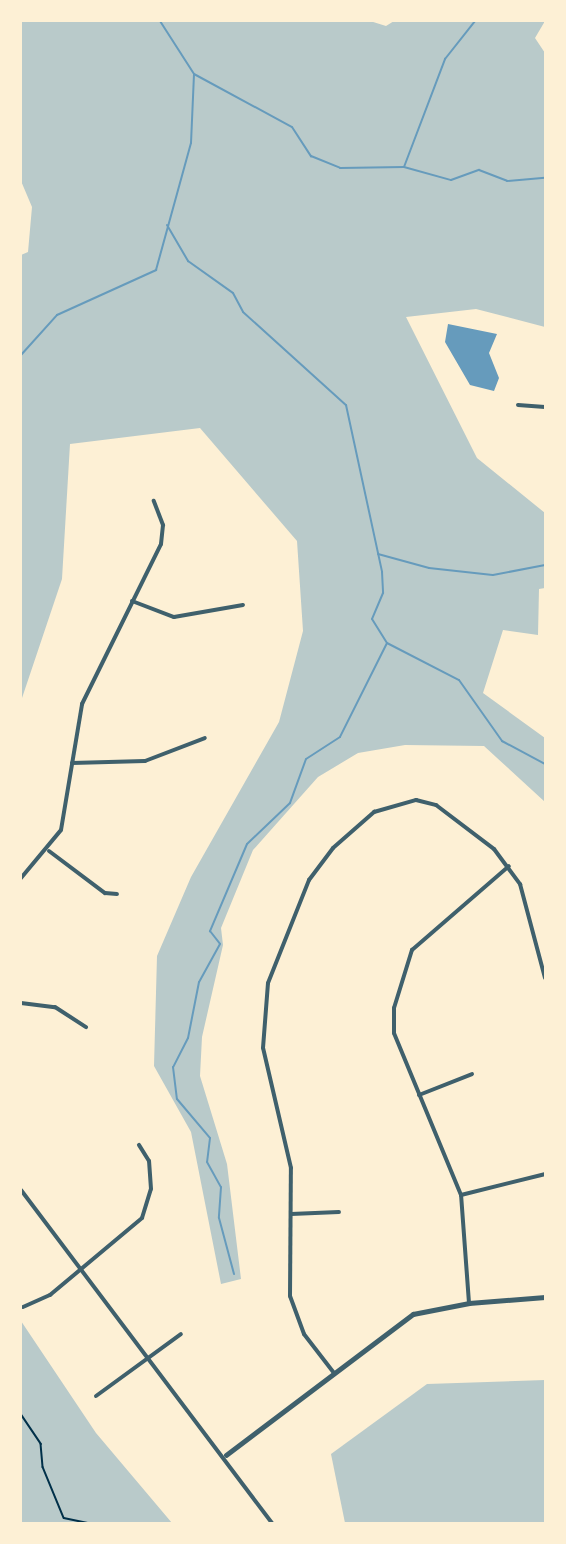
<!DOCTYPE html>
<style>
body{margin:0}
#map{position:relative;width:566px;height:1544px;overflow:hidden;background:#fdf0d5;font-family:"DM Sans",sans-serif}
div>[style]{position:absolute}
.green>*{inset:0;background:#b9caca}
.water>*{inset:0;background:#669bbc}
.stream>*{height:2px;margin:-1px;padding:0 1px;transform-origin:1px;border-radius:1px;background:#669bbc}
.path>*{height:1.5px;margin:-0.75px;padding:0 0.75px;transform-origin:0.75px;border-radius:0.75px;background:#003049}
.minor>*{height:4px;margin:-2px;padding:0 2px;transform-origin:2px;border-radius:2px;background:#3f606c}
.tertiary>*{height:4.5px;margin:-2.25px;padding:0 2.25px;transform-origin:2.25px;border-radius:2.25px;background:#3f606c}
span{translate:-50% -50%;white-space:nowrap;text-align:center;line-height:1.15;-webkit-text-stroke:5px #fdf0d5;paint-order:stroke}
.frame{position:absolute;inset:0;border:22px solid #fdf0d5;pointer-events:none}
</style>
<div id="map">
<div class="green">
<i style="clip-path:polygon(21px 21px,370px 21px,386px 26px,394px 21px,545px 21px,535px 38px,545px 53px,545px 327px,476px 309px,406px 317px,477px 458px,545px 513px,545px 588px,539px 589px,538px 635px,503px 630px,483px 693px,545px 738px,545px 802px,484px 746px,405px 745px,358px 753px,318px 777px,253px 850px,221px 928px,223px 945px,202px 1037px,200px 1076px,227px 1164px,241px 1279px,221px 1284px,191px 1132px,154px 1066px,157px 956px,191px 877px,279px 722px,303px 631px,297px 541px,200px 428px,70px 444px,62px 579px,21px 701px,21px 255px,28px 252px,32px 207px,21px 181px)"></i>
<i style="clip-path:polygon(21px 1321px,96px 1433px,172px 1523px,21px 1523px)"></i>
<i style="clip-path:polygon(545px 1380px,545px 1523px,345px 1523px,331px 1454px,427px 1384px)"></i>
</div>
<div class="water">
<i style="clip-path:polygon(448px 324px,497px 334px,489px 353px,499px 378px,494px 391px,470px 385px,445px 342px)"></i>
</div>
<div class="stream">
<i style="left:160px;top:21px;width:63px;rotate:57.3deg"></i>
<i style="left:194px;top:74px;width:111px;rotate:28.4deg"></i>
<i style="left:292px;top:127px;width:35px;rotate:57deg"></i>
<i style="left:311px;top:156px;width:31px;rotate:22deg"></i>
<i style="left:340px;top:168px;width:64px;rotate:-0.9deg"></i>
<i style="left:404px;top:167px;width:49px;rotate:15.5deg"></i>
<i style="left:451px;top:180px;width:30px;rotate:-20deg"></i>
<i style="left:479px;top:170px;width:30px;rotate:21deg"></i>
<i style="left:507px;top:181px;width:38px;rotate:-5deg"></i>
<i style="left:404px;top:167px;width:116px;rotate:-69.2deg"></i>
<i style="left:445px;top:59px;width:48px;rotate:-51.7deg"></i>
<i style="left:167px;top:225px;width:42px;rotate:59.7deg"></i>
<i style="left:188px;top:261px;width:55px;rotate:35.4deg"></i>
<i style="left:233px;top:293px;width:21px;rotate:62deg"></i>
<i style="left:243px;top:312px;width:139px;rotate:42.1deg"></i>
<i style="left:346px;top:405px;width:171px;rotate:77.8deg"></i>
<i style="left:382px;top:572px;width:21px;rotate:87deg"></i>
<i style="left:383px;top:593px;width:28px;rotate:113deg"></i>
<i style="left:372px;top:619px;width:28px;rotate:58deg"></i>
<i style="left:387px;top:643px;width:105px;rotate:116.6deg"></i>
<i style="left:340px;top:737px;width:40px;rotate:147.1deg"></i>
<i style="left:306px;top:759px;width:47px;rotate:110deg"></i>
<i style="left:290px;top:803px;width:59px;rotate:136.4deg"></i>
<i style="left:247px;top:844px;width:95px;rotate:113deg"></i>
<i style="left:210px;top:931px;width:16px;rotate:52deg"></i>
<i style="left:220px;top:944px;width:43px;rotate:118.9deg"></i>
<i style="left:199px;top:982px;width:57px;rotate:101.1deg"></i>
<i style="left:188px;top:1038px;width:33px;rotate:117deg"></i>
<i style="left:173px;top:1067px;width:32px;rotate:83deg"></i>
<i style="left:177px;top:1099px;width:51px;rotate:49.8deg"></i>
<i style="left:210px;top:1138px;width:24px;rotate:97deg"></i>
<i style="left:207px;top:1162px;width:29px;rotate:61deg"></i>
<i style="left:221px;top:1187px;width:31px;rotate:94deg"></i>
<i style="left:219px;top:1218px;width:58px;rotate:75deg"></i>
<i style="left:21px;top:355px;width:54px;rotate:-48deg"></i>
<i style="left:57px;top:315px;width:109px;rotate:-24.4deg"></i>
<i style="left:156px;top:270px;width:132px;rotate:-74.6deg"></i>
<i style="left:191px;top:143px;width:68px;rotate:-87.5deg"></i>
<i style="left:378px;top:554px;width:53px;rotate:15.4deg"></i>
<i style="left:429px;top:568px;width:64px;rotate:6.2deg"></i>
<i style="left:493px;top:575px;width:53px;rotate:-10.9deg"></i>
<i style="left:387px;top:643px;width:81px;rotate:27.2deg"></i>
<i style="left:459px;top:680px;width:75px;rotate:54.8deg"></i>
<i style="left:502px;top:741px;width:49px;rotate:28.1deg"></i>
</div>
<div class="path">
<i style="left:21px;top:1414px;width:36px;rotate:56deg"></i>
<i style="left:41px;top:1444px;width:23px;rotate:85deg"></i>
<i style="left:43px;top:1467px;width:55px;rotate:67.6deg"></i>
<i style="left:64px;top:1518px;width:24px;rotate:12deg"></i>
</div>
<div class="minor">
<i style="left:518px;top:405px;width:27px;rotate:4deg"></i>
<i style="left:132px;top:601px;width:45px;rotate:20.9deg"></i>
<i style="left:174px;top:617px;width:70px;rotate:-9.9deg"></i>
<i style="left:72px;top:763px;width:73px;rotate:-1.6deg"></i>
<i style="left:145px;top:761px;width:64px;rotate:-21deg"></i>
<i style="left:49px;top:851px;width:70px;rotate:36.9deg"></i>
<i style="left:105px;top:893px;width:12px;rotate:5deg"></i>
<i style="left:21px;top:878px;width:62px;rotate:-50.2deg"></i>
<i style="left:61px;top:830px;width:128px;rotate:-80.5deg"></i>
<i style="left:82px;top:704px;width:178px;rotate:-63.7deg"></i>
<i style="left:161px;top:544px;width:19px;rotate:-84deg"></i>
<i style="left:163px;top:525px;width:26px;rotate:-111deg"></i>
<i style="left:21px;top:1003px;width:34px;rotate:7deg"></i>
<i style="left:55px;top:1007px;width:37px;rotate:33deg"></i>
<i style="left:419px;top:1095px;width:57px;rotate:-21.6deg"></i>
<i style="left:21px;top:1190px;width:417px;rotate:53deg"></i>
<i style="left:461px;top:1195px;width:87px;rotate:-14deg"></i>
<i style="left:291px;top:1214px;width:48px;rotate:-2.4deg"></i>
<i style="left:469px;top:1303px;width:108px;rotate:-94.2deg"></i>
<i style="left:461px;top:1195px;width:175px;rotate:-112.5deg"></i>
<i style="left:394px;top:1033px;width:25px;rotate:-90deg"></i>
<i style="left:394px;top:1008px;width:61px;rotate:-72.8deg"></i>
<i style="left:412px;top:950px;width:128px;rotate:-40.9deg"></i>
<i style="left:23px;top:1307px;width:30px;rotate:-24deg"></i>
<i style="left:50px;top:1295px;width:120px;rotate:-39.9deg"></i>
<i style="left:142px;top:1218px;width:30px;rotate:-73deg"></i>
<i style="left:151px;top:1189px;width:28px;rotate:-94deg"></i>
<i style="left:149px;top:1161px;width:19px;rotate:-122deg"></i>
<i style="left:334px;top:1373px;width:49px;rotate:-127.6deg"></i>
<i style="left:304px;top:1334px;width:40px;rotate:-110.2deg"></i>
<i style="left:290px;top:1296px;width:128px;rotate:-89.6deg"></i>
<i style="left:291px;top:1168px;width:123px;rotate:-103.1deg"></i>
<i style="left:263px;top:1048px;width:65px;rotate:-85.6deg"></i>
<i style="left:268px;top:983px;width:111px;rotate:-68.3deg"></i>
<i style="left:309px;top:880px;width:40px;rotate:-53deg"></i>
<i style="left:333px;top:848px;width:55px;rotate:-41.3deg"></i>
<i style="left:374px;top:812px;width:44px;rotate:-15.9deg"></i>
<i style="left:416px;top:800px;width:21px;rotate:14deg"></i>
<i style="left:436px;top:805px;width:73px;rotate:37.2deg"></i>
<i style="left:494px;top:849px;width:44px;rotate:53.4deg"></i>
<i style="left:520px;top:884px;width:97px;rotate:75.1deg"></i>
<i style="left:96px;top:1396px;width:105px;rotate:-36.1deg"></i>
</div>
<div class="tertiary">
<i style="left:226px;top:1455px;width:234px;rotate:-37deg"></i>
<i style="left:413px;top:1314px;width:57px;rotate:-11.1deg"></i>
<i style="left:469px;top:1303px;width:76px;rotate:-4.5deg"></i>
</div>
<div class="frame"></div>
</div>
